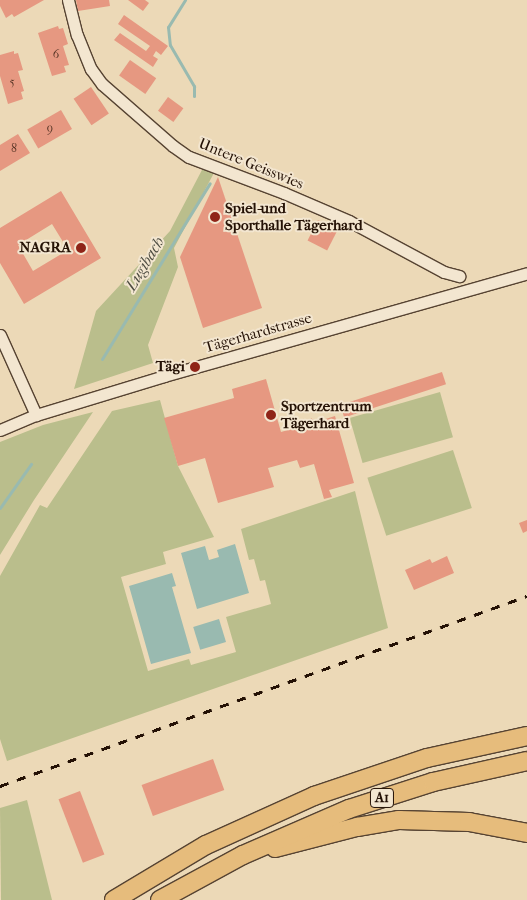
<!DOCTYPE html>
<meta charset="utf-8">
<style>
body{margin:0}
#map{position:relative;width:527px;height:900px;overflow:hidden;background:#ecd9b7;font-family:"IM FELL French Canon",serif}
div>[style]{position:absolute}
.green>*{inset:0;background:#babe8c;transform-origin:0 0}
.water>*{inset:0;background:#99bab0;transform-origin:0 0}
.stream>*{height:3px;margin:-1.5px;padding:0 1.5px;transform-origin:1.5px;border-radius:1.5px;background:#99bab0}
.building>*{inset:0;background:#e69881;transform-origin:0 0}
.roads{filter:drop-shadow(1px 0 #564332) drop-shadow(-1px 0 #564332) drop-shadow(0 1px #564332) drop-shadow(0 -1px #564332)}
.minor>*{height:11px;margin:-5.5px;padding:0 5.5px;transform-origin:5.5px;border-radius:5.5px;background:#f3e6d0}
.highway>*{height:18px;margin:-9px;padding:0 9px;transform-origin:9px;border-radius:9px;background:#e6bc7c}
.rail>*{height:3px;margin-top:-1.5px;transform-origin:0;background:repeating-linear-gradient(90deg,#241105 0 9px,transparent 0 18px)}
.dots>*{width:14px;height:14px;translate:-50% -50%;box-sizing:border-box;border:2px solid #f3e6d0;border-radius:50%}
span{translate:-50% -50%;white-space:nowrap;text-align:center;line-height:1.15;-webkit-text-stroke:4px #f3e6d0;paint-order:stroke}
.number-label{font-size:12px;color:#543324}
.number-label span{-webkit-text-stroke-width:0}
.shield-label span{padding:1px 4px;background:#f3e6d0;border:1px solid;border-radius:4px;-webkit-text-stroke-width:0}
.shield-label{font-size:14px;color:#241105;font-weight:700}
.street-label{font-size:15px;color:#241105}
.poi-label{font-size:15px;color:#241105;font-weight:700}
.left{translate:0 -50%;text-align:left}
.right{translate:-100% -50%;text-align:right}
.water-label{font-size:16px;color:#4d4c41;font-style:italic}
</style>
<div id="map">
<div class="green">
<i style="clip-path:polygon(203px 168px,215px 171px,174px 248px,178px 267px,148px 345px,153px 363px,74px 389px,96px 311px,170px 231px)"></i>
<i style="left:440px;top:392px;width:47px;height:94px;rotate:74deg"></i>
<i style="clip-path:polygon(160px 400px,178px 466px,214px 537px,163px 552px,166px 564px,121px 577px,148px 671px,189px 659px,191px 665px,236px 652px,226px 617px,271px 604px,265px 580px,260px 581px,254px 559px,249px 560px,241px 529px,355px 491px,388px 628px,7px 761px,0 739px,0 576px,40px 505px,47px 508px,112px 411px)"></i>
<i style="clip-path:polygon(93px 412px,34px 500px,0 555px,0 442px,43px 425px)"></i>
<i style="left:453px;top:450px;width:61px;height:90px;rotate:72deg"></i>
<i style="clip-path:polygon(27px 800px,52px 900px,1px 900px,0 808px)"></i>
</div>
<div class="water">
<i style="clip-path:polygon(235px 544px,249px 593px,197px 609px,181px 553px,205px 546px,209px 560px,219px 557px,217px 550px)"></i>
<i style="clip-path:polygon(172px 573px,176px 586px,172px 587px,191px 653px,151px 664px,129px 586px)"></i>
<i style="left:219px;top:619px;width:24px;height:27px;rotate:73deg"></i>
</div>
<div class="stream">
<i style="left:185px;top:0;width:32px;rotate:122deg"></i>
<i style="left:168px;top:27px;width:18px;rotate:84deg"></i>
<i style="left:170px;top:45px;width:48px;rotate:59.7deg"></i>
<i style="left:194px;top:86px;width:10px;rotate:90deg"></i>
<i style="left:102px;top:359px;width:206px;rotate:-58.5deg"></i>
<i style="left:0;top:508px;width:54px;rotate:-54.8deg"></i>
</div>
<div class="building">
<i style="clip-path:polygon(0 0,44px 0,14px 17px,12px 14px,6px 18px,0 6px)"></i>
<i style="clip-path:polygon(76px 0,109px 0,110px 6px,78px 11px)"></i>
<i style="clip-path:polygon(128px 0,145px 0,149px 3px,143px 11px)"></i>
<i style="clip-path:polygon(124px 15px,168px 46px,161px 55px,156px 51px,153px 56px,158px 59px,153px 67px,114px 40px,120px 33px,146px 51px,150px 46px,118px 24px)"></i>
<i style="clip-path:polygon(58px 26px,59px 29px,63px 28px,68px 44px,63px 46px,69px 65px,64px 66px,66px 72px,52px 76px,38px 33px)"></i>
<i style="clip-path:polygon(14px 51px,14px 54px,18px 53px,23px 70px,18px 71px,24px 91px,21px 92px,23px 99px,8px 104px,0 76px,0 55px)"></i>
<i style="left:130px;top:60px;width:32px;height:19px;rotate:35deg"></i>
<i style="left:91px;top:87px;width:32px;height:21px;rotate:56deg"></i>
<i style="left:168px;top:97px;width:19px;height:17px;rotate:36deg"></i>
<i style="left:61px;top:110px;width:22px;height:39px;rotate:60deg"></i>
<i style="clip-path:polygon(18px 134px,30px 153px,0 171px,0 145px)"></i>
<i style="clip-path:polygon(218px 177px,262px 308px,203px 328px,180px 257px)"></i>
<i style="clip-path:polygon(evenodd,61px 191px,101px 258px,24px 304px,0 263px,0 228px,61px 191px,52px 224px,68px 250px,33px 271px,18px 245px,52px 224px)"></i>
<i style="left:318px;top:220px;width:22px;height:23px;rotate:27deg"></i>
<i style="left:442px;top:372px;width:13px;height:107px;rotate:72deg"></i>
<i style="clip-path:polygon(266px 379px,281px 432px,309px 424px,311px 418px,316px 422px,335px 416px,354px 483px,329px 490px,332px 497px,324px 499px,314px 464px,300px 468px,297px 460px,268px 468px,274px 487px,218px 503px,205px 458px,178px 466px,164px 418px,234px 398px,232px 389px)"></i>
<i style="clip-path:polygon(527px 520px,527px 531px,523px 533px,519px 523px)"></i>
<i style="clip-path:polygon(447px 556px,454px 573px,414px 590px,405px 570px,430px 559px,432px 563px)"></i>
<i style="left:213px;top:759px;width:33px;height:76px;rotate:70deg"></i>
<i style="left:80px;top:791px;width:68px;height:23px;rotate:69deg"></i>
</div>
<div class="roads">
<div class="minor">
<i style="left:68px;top:0;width:36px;rotate:76deg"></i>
<i style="left:77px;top:35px;width:37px;rotate:68deg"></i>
<i style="left:91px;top:69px;width:19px;rotate:54deg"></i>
<i style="left:102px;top:84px;width:94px;rotate:41.1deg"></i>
<i style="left:173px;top:146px;width:19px;rotate:35deg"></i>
<i style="left:189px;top:157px;width:102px;rotate:20.8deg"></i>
<i style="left:284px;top:193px;width:71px;rotate:23.3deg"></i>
<i style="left:349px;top:221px;width:108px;rotate:28.2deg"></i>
<i style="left:444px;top:272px;width:16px;rotate:15deg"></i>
<i style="left:0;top:335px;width:88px;rotate:65.8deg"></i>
<i style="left:0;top:430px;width:39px;rotate:-23deg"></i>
<i style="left:36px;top:415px;width:134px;rotate:-16.9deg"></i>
<i style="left:164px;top:376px;width:377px;rotate:-15.8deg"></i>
</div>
<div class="highway">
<i style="left:275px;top:848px;width:85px;rotate:-14.4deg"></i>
<i style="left:357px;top:827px;width:43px;rotate:-9.5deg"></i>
<i style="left:399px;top:820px;width:70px;rotate:1.6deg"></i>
<i style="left:469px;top:822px;width:59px;rotate:10.7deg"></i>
<i style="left:114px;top:900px;width:107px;rotate:-30.9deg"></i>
<i style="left:206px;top:845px;width:119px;rotate:-24.4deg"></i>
<i style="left:314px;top:796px;width:119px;rotate:-18.6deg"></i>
<i style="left:427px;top:758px;width:102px;rotate:-12.4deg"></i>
<i style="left:160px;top:900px;width:94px;rotate:-28.5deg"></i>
<i style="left:243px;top:855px;width:116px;rotate:-23.5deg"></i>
<i style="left:349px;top:809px;width:88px;rotate:-17.8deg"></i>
<i style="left:433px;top:782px;width:96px;rotate:-12.6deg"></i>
</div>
</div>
<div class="rail">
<i style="left:0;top:786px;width:560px;rotate:-19.83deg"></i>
</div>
<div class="dots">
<i style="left:215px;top:217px;background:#8f2418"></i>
<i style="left:81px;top:248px;background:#8f2418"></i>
<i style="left:195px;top:367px;background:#8f2418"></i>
<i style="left:271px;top:415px;background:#8f2418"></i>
</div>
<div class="number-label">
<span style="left:56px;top:55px">6</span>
<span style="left:12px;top:83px">5</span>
<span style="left:50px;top:129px">9</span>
<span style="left:14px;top:149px">8</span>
</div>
<div class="shield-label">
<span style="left:382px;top:798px">A1</span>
</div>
<div class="street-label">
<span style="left:251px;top:164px;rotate:22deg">Untere Geisswies</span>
<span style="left:258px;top:333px;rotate:-16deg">Tägerhardstrasse</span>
</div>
<div class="poi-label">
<span class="left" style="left:225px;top:217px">Spiel-und<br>Sporthalle Tägerhard</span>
<span class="right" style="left:71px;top:248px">NAGRA</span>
<span class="right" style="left:185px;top:367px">Tägi</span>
<span class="left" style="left:281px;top:415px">Sportzentrum<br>Tägerhard</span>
</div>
<div class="water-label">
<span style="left:145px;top:264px;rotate:-59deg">Lugibach</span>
</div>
</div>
